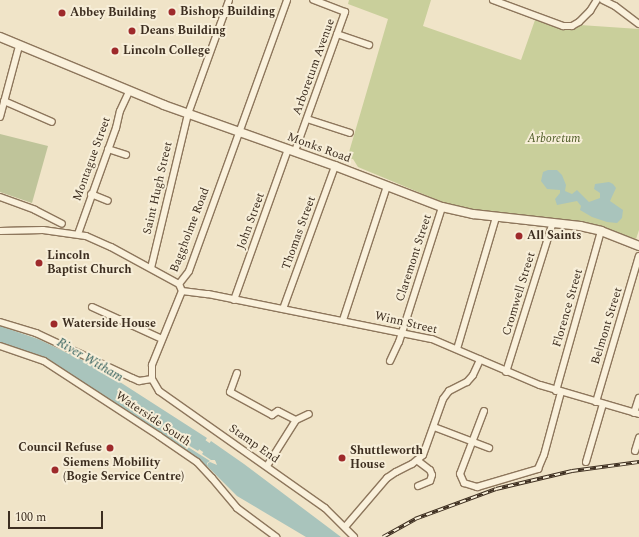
<!DOCTYPE html>
<style>
body{margin:0}
#map{position:relative;width:639px;height:537px;overflow:hidden;background:#f0e4c8;font-family:Spectral,serif}
div>[style]{position:absolute}
.green>*{inset:0;background:#c9cf9b}
.cemetery>*{inset:0;background:#bfc49a}
.water>*{inset:0;background:#a9c4bc}
.river>*{height:11px;margin:-5.5px;padding:0 5.5px;transform-origin:5.5px;border-radius:5.5px;background:#a9c4bc}
.roads{filter:drop-shadow(1px 0 #8d765c) drop-shadow(-1px 0 #8d765c) drop-shadow(0 1px #8d765c) drop-shadow(0 -1px #8d765c)}
.street>*{height:6px;margin:-3px;padding:0 3px;transform-origin:3px;border-radius:3px;background:#faf1dc}
.secondary>*{height:8px;margin:-4px;padding:0 4px;transform-origin:4px;border-radius:4px;background:#faf1dc}
.rail>*{height:3.5px;margin-top:-1.75px;transform-origin:0;background:repeating-linear-gradient(90deg,#f7eed8 0 6px,#3d2e20 0 12px);box-sizing:border-box;border-block:1px solid #3d2e20}
.dots>*{width:11px;height:11px;translate:-50% -50%;box-sizing:border-box;border:2px solid #f7eed8;border-radius:50%}
span{translate:-50% -50%;white-space:nowrap;text-align:center;line-height:1.15;-webkit-text-stroke:4px #f7eed8;paint-order:stroke}
.poi-label{font-size:12px;color:#3d2e20;font-weight:700}
.left{translate:0 -50%;text-align:left}
.right{translate:-100% -50%;text-align:right}
.street-label{font-size:12px;color:#3d2e20}
.park-label{font-size:12px;color:#4d5a26;font-style:italic}
.water-label{font-size:13px;color:#2f5d5a;font-style:italic}
.scale{position:absolute;left:8px;top:511px;width:95px;height:18px;box-sizing:border-box;border:2px solid #3d2e20;border-top:0;padding-left:5px;font-size:12px;line-height:14px;white-space:nowrap;color:#3d2e20;-webkit-text-stroke:3px #f7eed8;paint-order:stroke}
</style>
<div id="map">
<div class="green">
<i style="clip-path:polygon(349px 0,431px 0,423px 26px,521px 60px,535px 20px,562px 29px,572px 28px,580px 25px,639px 29px,639px 230px,636px 239px,585px 222px,587px 229px,480px 212px,447px 204px,358px 167px,353px 159px,347px 159px,388px 19px,348px 4px)"></i>
</div>
<div class="cemetery">
<i style="clip-path:polygon(0 134px,48px 146px,32px 203px,0 192px)"></i>
</div>
<div class="water">
<i style="clip-path:polygon(548px 170px,557px 170px,562px 175px,566px 185px,565px 191px,572px 194px,577px 190px,589px 202px,600px 198px,600px 193px,594px 189px,595px 184px,609px 182px,613px 184px,616px 188px,610px 201px,623px 210px,622px 218px,617px 223px,607px 222px,592px 217px,580px 210px,581px 206px,577px 201px,557px 205px,555px 199px,560px 193px,560px 190px,547px 189px,541px 181px,543px 172px)"></i>
<i style="clip-path:polygon(0 326px,38px 339px,95px 366px,207px 438px,198px 451px,183px 442px,187px 446px,184px 451px,51px 361px,38px 355px,0 344px)"></i>
<i style="clip-path:polygon(211px 441px,244px 464px,341px 537px,306px 537px,237px 496px,207px 466px,208px 463px,210px 462px,217px 465px,215px 460px,211px 460px,202px 454px)"></i>
<i style="clip-path:polygon(188px 447px,210px 461px,207px 463px,207px 467px,185px 451px)"></i>
</div>
<div class="river">
<i style="left:190px;top:436px;width:35px;rotate:35deg"></i>
</div>
<div class="roads">
<div class="street">
<i style="left:493px;top:0;width:75px;rotate:20.4deg"></i>
<i style="left:563px;top:26px;width:9px"></i>
<i style="left:572px;top:26px;width:8px;rotate:-30deg"></i>
<i style="left:579px;top:22px;width:16px;rotate:-45deg"></i>
<i style="left:590px;top:11px;width:13px;rotate:-58deg"></i>
<i style="left:603px;top:0;width:13px;rotate:27deg"></i>
<i style="left:615px;top:6px;width:30px;rotate:37deg"></i>
<i style="left:337px;top:34px;width:34px;rotate:19deg"></i>
<i style="left:4px;top:101px;width:52px;rotate:23.6deg"></i>
<i style="left:0;top:117px;width:73px;rotate:-75deg"></i>
<i style="left:307px;top:119px;width:45px;rotate:18deg"></i>
<i style="left:108px;top:149px;width:19px;rotate:18deg"></i>
<i style="left:295px;top:151px;width:148px;rotate:-70.2deg"></i>
<i style="left:345px;top:12px;width:34px;rotate:-159deg"></i>
<i style="left:91px;top:194px;width:18px;rotate:22deg"></i>
<i style="left:0;top:197px;width:37px;rotate:20deg"></i>
<i style="left:35px;top:210px;width:30px;rotate:27deg"></i>
<i style="left:0;top:231px;width:43px;rotate:-1.3deg"></i>
<i style="left:43px;top:230px;width:43px;rotate:7.9deg"></i>
<i style="left:86px;top:236px;width:27px;rotate:24deg"></i>
<i style="left:111px;top:247px;width:77px;rotate:28.6deg"></i>
<i style="left:179px;top:284px;width:8px;rotate:67deg"></i>
<i style="left:182px;top:291px;width:80px;rotate:112.1deg"></i>
<i style="left:152px;top:365px;width:14px;rotate:90deg"></i>
<i style="left:152px;top:379px;width:14px;rotate:60deg"></i>
<i style="left:159px;top:391px;width:203px;rotate:35.2deg"></i>
<i style="left:325px;top:508px;width:41px;rotate:45deg"></i>
<i style="left:78px;top:234px;width:113px;rotate:-70.3deg"></i>
<i style="left:116px;top:128px;width:17px;rotate:-77deg"></i>
<i style="left:120px;top:111px;width:21px;rotate:-65deg"></i>
<i style="left:151px;top:268px;width:158px;rotate:-76.5deg"></i>
<i style="left:188px;top:114px;width:121px;rotate:-70.2deg"></i>
<i style="left:179px;top:284px;width:16px;rotate:-52deg"></i>
<i style="left:189px;top:271px;width:288px;rotate:-70.1deg"></i>
<i style="left:182px;top:291px;width:26px;rotate:7deg"></i>
<i style="left:208px;top:294px;width:228px;rotate:11.4deg"></i>
<i style="left:432px;top:339px;width:117px;rotate:23.1deg"></i>
<i style="left:540px;top:385px;width:103px;rotate:16.3deg"></i>
<i style="left:234px;top:300px;width:160px;rotate:-70.3deg"></i>
<i style="left:92px;top:307px;width:77px;rotate:24.6deg"></i>
<i style="left:283px;top:309px;width:152px;rotate:-70deg"></i>
<i style="left:343px;top:320px;width:141px;rotate:-71.8deg"></i>
<i style="left:0;top:322px;width:38px;rotate:17deg"></i>
<i style="left:36px;top:333px;width:106px;rotate:25.1deg"></i>
<i style="left:132px;top:378px;width:8px;rotate:23deg"></i>
<i style="left:139px;top:381px;width:13px;rotate:-9deg"></i>
<i style="left:0;top:346px;width:46px;rotate:18.8deg"></i>
<i style="left:44px;top:361px;width:137px;rotate:33.1deg"></i>
<i style="left:159px;top:436px;width:46px;rotate:34.4deg"></i>
<i style="left:197px;top:462px;width:22px;rotate:47deg"></i>
<i style="left:212px;top:478px;width:39px;rotate:50deg"></i>
<i style="left:237px;top:508px;width:49px;rotate:36.6deg"></i>
<i style="left:457px;top:349px;width:138px;rotate:-73.5deg"></i>
<i style="left:390px;top:361px;width:21px;rotate:-65deg"></i>
<i style="left:399px;top:342px;width:142px;rotate:-72.3deg"></i>
<i style="left:506px;top:372px;width:157px;rotate:-72.6deg"></i>
<i style="left:237px;top:373px;width:20px;rotate:110deg"></i>
<i style="left:230px;top:392px;width:48px;rotate:28.7deg"></i>
<i style="left:272px;top:415px;width:7px;rotate:-34deg"></i>
<i style="left:278px;top:411px;width:20px;rotate:27deg"></i>
<i style="left:556px;top:391px;width:166px;rotate:-74.3deg"></i>
<i style="left:596px;top:402px;width:152px;rotate:-73.6deg"></i>
<i style="left:484px;top:411px;width:67px;rotate:110.9deg"></i>
<i style="left:460px;top:474px;width:10px;rotate:66deg"></i>
<i style="left:464px;top:483px;width:14px;rotate:17deg"></i>
<i style="left:477px;top:487px;width:64px;rotate:-16.4deg"></i>
<i style="left:538px;top:469px;width:15px;rotate:-67deg"></i>
<i style="left:544px;top:455px;width:65px;rotate:-74.9deg"></i>
<i style="left:634px;top:413px;width:16px;rotate:-72deg"></i>
<i style="left:434px;top:427px;width:59px;rotate:20.9deg"></i>
<i style="left:635px;top:451px;width:14px;rotate:-73deg"></i>
<i style="left:418px;top:461px;width:15px;rotate:37deg"></i>
<i style="left:430px;top:470px;width:5px;rotate:68deg"></i>
<i style="left:432px;top:475px;width:6px;rotate:108deg"></i>
<i style="left:430px;top:481px;width:13px;rotate:157deg"></i>
<i style="left:586px;top:462px;width:60px;rotate:-73.7deg"></i>
<i style="left:267px;top:466px;width:54px;rotate:-57.8deg"></i>
<i style="left:296px;top:420px;width:14px;rotate:-25deg"></i>
<i style="left:345px;top:527px;width:65px;rotate:-49.4deg"></i>
<i style="left:387px;top:478px;width:11px;rotate:-34deg"></i>
<i style="left:396px;top:472px;width:18px;rotate:-27deg"></i>
<i style="left:412px;top:464px;width:14px;rotate:-39deg"></i>
<i style="left:423px;top:455px;width:59px;rotate:-70.3deg"></i>
<i style="left:443px;top:399px;width:10px;rotate:-53deg"></i>
<i style="left:449px;top:391px;width:20px;rotate:-27deg"></i>
<i style="left:467px;top:382px;width:9px;rotate:-49deg"></i>
<i style="left:473px;top:375px;width:17px;rotate:-65deg"></i>
</div>
<div class="secondary">
<i style="left:0;top:37px;width:178px;rotate:22.5deg"></i>
<i style="left:164px;top:105px;width:182px;rotate:19.6deg"></i>
<i style="left:335px;top:166px;width:115px;rotate:21deg"></i>
<i style="left:442px;top:207px;width:32px;rotate:13deg"></i>
<i style="left:473px;top:214px;width:108px;rotate:6.4deg"></i>
<i style="left:580px;top:226px;width:22px;rotate:13deg"></i>
<i style="left:601px;top:231px;width:41px;rotate:21.5deg"></i>
</div>
</div>
<div class="rail">
<i style="left:383px;top:537px;width:37px;rotate:-29deg"></i>
<i style="left:415px;top:519px;width:86px;rotate:-20.3deg"></i>
<i style="left:496px;top:489px;width:78px;rotate:-13.3deg"></i>
<i style="left:572px;top:471px;width:68px;rotate:-7.7deg"></i>
</div>
<div class="dots">
<i style="left:172px;top:12px;background:#9e2a2b"></i>
<i style="left:62px;top:13px;background:#9e2a2b"></i>
<i style="left:132px;top:31px;background:#9e2a2b"></i>
<i style="left:115px;top:51px;background:#9e2a2b"></i>
<i style="left:519px;top:236px;background:#9e2a2b"></i>
<i style="left:39px;top:263px;background:#9e2a2b"></i>
<i style="left:54px;top:324px;background:#9e2a2b"></i>
<i style="left:110px;top:448px;background:#9e2a2b"></i>
<i style="left:342px;top:458px;background:#9e2a2b"></i>
<i style="left:55px;top:470px;background:#9e2a2b"></i>
</div>
<div class="poi-label">
<span class="left" style="left:180px;top:12px">Bishops Building</span>
<span class="left" style="left:70px;top:13px">Abbey Building</span>
<span class="left" style="left:140px;top:31px">Deans Building</span>
<span class="left" style="left:123px;top:51px">Lincoln College</span>
<span class="left" style="left:527px;top:236px">All Saints</span>
<span class="left" style="left:47px;top:263px">Lincoln<br>Baptist Church</span>
<span class="left" style="left:62px;top:324px">Waterside House</span>
<span class="right" style="left:102px;top:448px">Council Refuse</span>
<span class="left" style="left:350px;top:458px">Shuttleworth<br>House</span>
<span class="left" style="left:63px;top:470px">Siemens Mobility<br>(Bogie Service Centre)</span>
</div>
<div class="street-label">
<span style="left:314px;top:67px;rotate:-70deg">Arboretum Avenue</span>
<span style="left:319px;top:148px;rotate:20deg">Monks Road</span>
<span style="left:92px;top:159px;rotate:-70deg">Montague Street</span>
<span style="left:158px;top:188px;rotate:-77deg">Saint Hugh Street</span>
<span style="left:251px;top:221px;rotate:-70deg">John Street</span>
<span style="left:190px;top:230px;rotate:-69deg">Baggholme Road</span>
<span style="left:299px;top:233px;rotate:-70deg">Thomas Street</span>
<span style="left:414px;top:258px;rotate:-72deg">Claremont Street</span>
<span style="left:519px;top:294px;rotate:-73deg">Cromwell Street</span>
<span style="left:568px;top:308px;rotate:-74deg">Florence Street</span>
<span style="left:406px;top:323px;rotate:13deg">Winn Street</span>
<span style="left:607px;top:326px;rotate:-73deg">Belmont Street</span>
<span style="left:153px;top:419px;rotate:34deg">Waterside South</span>
<span style="left:254px;top:444px;rotate:35deg">Stamp End</span>
</div>
<div class="park-label">
<span style="left:554px;top:139px">Arboretum</span>
</div>
<div class="water-label">
<span style="left:90px;top:360px;rotate:30deg">River Witham</span>
</div>
<div class="scale">100 m</div>
</div>
